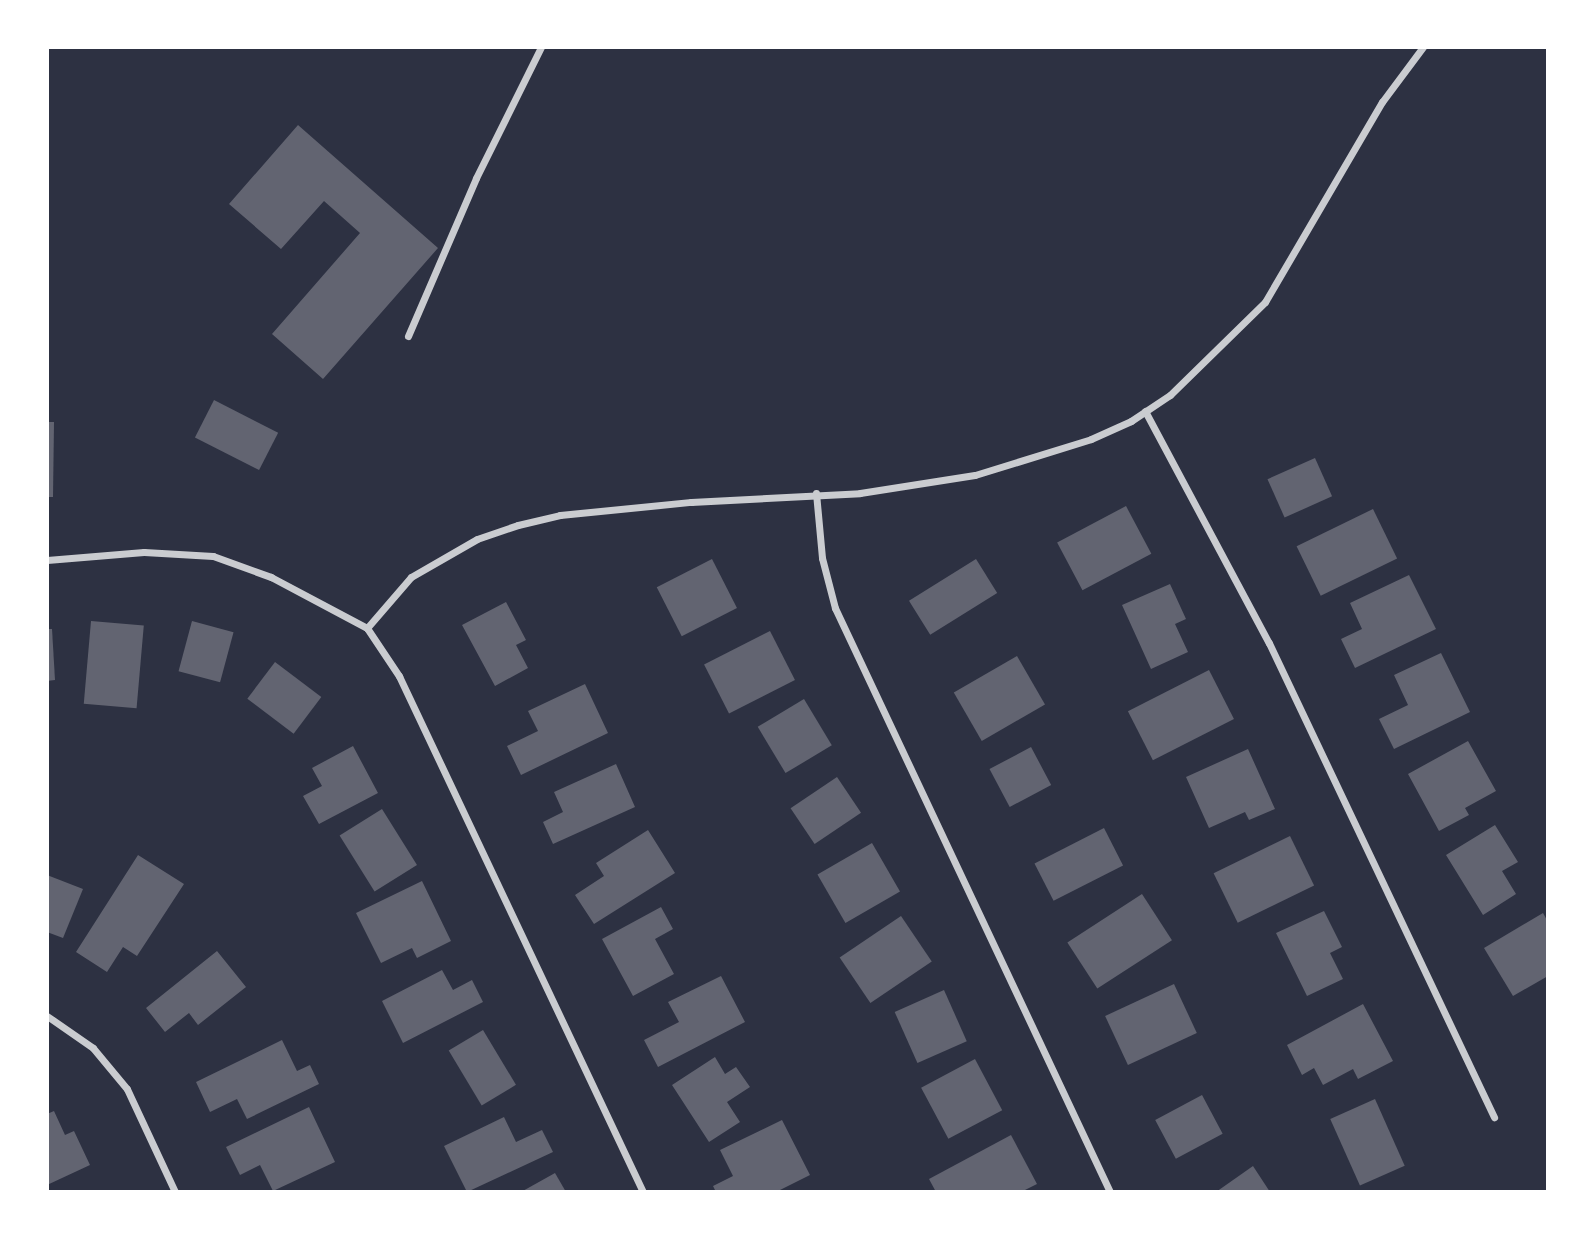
<!DOCTYPE html>
<style>
body{margin:0}
#map{position:relative;width:1595px;height:1239px;overflow:hidden;background:#2d3142;font-family:"Exo 2",sans-serif}
div>[style]{position:absolute}
.building>*{inset:0;background:#626471;transform-origin:0 0}
.minor>*{height:7px;margin:-3.5px;padding:0 3.5px;transform-origin:3.5px;border-radius:3.5px;background:#caccd0}
span{translate:-50% -50%;white-space:nowrap;text-align:center;line-height:1.15;-webkit-text-stroke:7px #fff;paint-order:stroke}
.frame{position:absolute;inset:0;border:49px solid #fff;pointer-events:none}
</style>
<div id="map">
<div class="building">
<i style="clip-path:polygon(298px 125px,438px 248px,323px 379px,272px 334px,360px 233px,324px 201px,281px 249px,229px 204px)"></i>
<i style="left:214px;top:400px;width:72px;height:42px;rotate:27deg"></i>
<i style="clip-path:polygon(47px 422px,54px 422px,53px 497px,47px 497px)"></i>
<i style="left:1315px;top:458px;width:42px;height:52px;rotate:66deg"></i>
<i style="left:1126px;top:506px;width:54px;height:78px;rotate:62deg"></i>
<i style="left:1373px;top:509px;width:55px;height:85px;rotate:64deg"></i>
<i style="left:712px;top:559px;width:55px;height:62px;rotate:63deg"></i>
<i style="left:976px;top:559px;width:40px;height:79px;rotate:58deg"></i>
<i style="clip-path:polygon(1409px 575px,1436px 629px,1355px 668px,1341px 639px,1362px 629px,1350px 603px)"></i>
<i style="clip-path:polygon(1170px 584px,1186px 619px,1175px 624px,1188px 652px,1151px 669px,1122px 605px)"></i>
<i style="clip-path:polygon(506px 602px,526px 640px,516px 645px,528px 668px,495px 686px,462px 625px)"></i>
<i style="left:91px;top:621px;width:53px;height:83px;rotate:5deg"></i>
<i style="left:192px;top:621px;width:43px;height:52px;rotate:15deg"></i>
<i style="clip-path:polygon(47px 629px,52px 629px,55px 680px,47px 681px)"></i>
<i style="left:770px;top:631px;width:55px;height:74px;rotate:63deg"></i>
<i style="clip-path:polygon(1441px 653px,1470px 712px,1394px 749px,1379px 719px,1408px 705px,1394px 675px)"></i>
<i style="left:1017px;top:656px;width:56px;height:73px;rotate:60deg"></i>
<i style="left:275px;top:662px;width:58px;height:46px;rotate:37deg"></i>
<i style="left:1209px;top:670px;width:55px;height:91px;rotate:63deg"></i>
<i style="clip-path:polygon(585px 684px,608px 733px,521px 775px,507px 746px,538px 731px,528px 711px)"></i>
<i style="left:804px;top:699px;width:54px;height:54px;rotate:59deg"></i>
<i style="clip-path:polygon(1468px 741px,1496px 791px,1465px 808px,1469px 815px,1439px 831px,1408px 774px)"></i>
<i style="clip-path:polygon(353px 746px,378px 793px,319px 824px,303px 796px,322px 786px,312px 768px)"></i>
<i style="left:1031px;top:747px;width:43px;height:47px;rotate:62deg"></i>
<i style="clip-path:polygon(1248px 749px,1275px 809px,1249px 820px,1245px 812px,1209px 828px,1186px 777px)"></i>
<i style="clip-path:polygon(616px 764px,635px 807px,553px 844px,543px 822px,563px 812px,554px 792px)"></i>
<i style="left:837px;top:777px;width:43px;height:56px;rotate:56deg"></i>
<i style="left:382px;top:809px;width:66px;height:50px;rotate:58deg"></i>
<i style="clip-path:polygon(1495px 825px,1518px 862px,1502px 871px,1516px 894px,1483px 915px,1446px 855px)"></i>
<i style="left:1104px;top:828px;width:42px;height:78px;rotate:63deg"></i>
<i style="clip-path:polygon(648px 830px,675px 873px,594px 924px,575px 895px,604px 876px,596px 863px)"></i>
<i style="left:1290px;top:836px;width:55px;height:85px;rotate:64deg"></i>
<i style="left:872px;top:843px;width:56px;height:63px;rotate:60deg"></i>
<i style="clip-path:polygon(138px 855px,184px 884px,137px 956px,123px 947px,107px 972px,76px 952px)"></i>
<i style="clip-path:polygon(47px 875px,83px 889px,63px 938px,47px 932px)"></i>
<i style="clip-path:polygon(422px 881px,451px 941px,417px 958px,412px 948px,381px 963px,356px 913px)"></i>
<i style="left:1142px;top:894px;width:55px;height:89px;rotate:57deg"></i>
<i style="clip-path:polygon(661px 907px,673px 929px,655px 939px,674px 974px,633px 996px,602px 939px)"></i>
<i style="clip-path:polygon(1324px 911px,1342px 947px,1330px 953px,1343px 979px,1307px 996px,1276px 933px)"></i>
<i style="clip-path:polygon(1543px 913px,1548px 922px,1548px 976px,1513px 996px,1484px 948px)"></i>
<i style="left:901px;top:916px;width:55px;height:74px;rotate:56deg"></i>
<i style="clip-path:polygon(217px 951px,246px 987px,198px 1025px,189px 1013px,165px 1032px,146px 1008px)"></i>
<i style="clip-path:polygon(442px 970px,453px 990px,472px 980px,483px 1002px,403px 1043px,382px 1001px)"></i>
<i style="clip-path:polygon(721px 976px,745px 1022px,658px 1067px,644px 1040px,679px 1022px,668px 1002px)"></i>
<i style="left:1174px;top:984px;width:54px;height:76px;rotate:65deg"></i>
<i style="left:944px;top:990px;width:56px;height:54px;rotate:66deg"></i>
<i style="clip-path:polygon(1363px 1004px,1393px 1061px,1358px 1079px,1353px 1069px,1323px 1085px,1314px 1068px,1302px 1075px,1287px 1045px)"></i>
<i style="left:483px;top:1030px;width:64px;height:40px;rotate:59deg"></i>
<i style="clip-path:polygon(282px 1040px,297px 1071px,310px 1065px,319px 1084px,247px 1119px,237px 1099px,210px 1112px,196px 1082px)"></i>
<i style="clip-path:polygon(715px 1057px,725px 1074px,736px 1067px,750px 1087px,727px 1102px,740px 1122px,709px 1142px,672px 1085px)"></i>
<i style="left:975px;top:1059px;width:58px;height:61px;rotate:62deg"></i>
<i style="left:1202px;top:1095px;width:44px;height:53px;rotate:62deg"></i>
<i style="left:1375px;top:1099px;width:73px;height:49px;rotate:66deg"></i>
<i style="clip-path:polygon(309px 1107px,335px 1162px,273px 1191px,260px 1165px,240px 1175px,226px 1147px)"></i>
<i style="clip-path:polygon(54px 1111px,65px 1135px,74px 1131px,90px 1165px,47px 1185px,47px 1114px)"></i>
<i style="clip-path:polygon(504px 1117px,516px 1142px,542px 1130px,553px 1152px,467px 1192px,444px 1146px)"></i>
<i style="clip-path:polygon(782px 1120px,810px 1175px,776px 1192px,716px 1192px,713px 1186px,733px 1176px,720px 1150px)"></i>
<i style="clip-path:polygon(1011px 1135px,1037px 1184px,1021px 1192px,936px 1192px,929px 1179px)"></i>
<i style="clip-path:polygon(1253px 1166px,1270px 1192px,1216px 1192px)"></i>
<i style="clip-path:polygon(555px 1173px,566px 1192px,521px 1192px)"></i>
</div>
<div class="minor">
<i style="left:408px;top:336px;width:172px;rotate:-66.7deg"></i>
<i style="left:476px;top:178px;width:146px;rotate:-63.6deg"></i>
<i style="left:1145px;top:411px;width:263px;rotate:61.9deg"></i>
<i style="left:1269px;top:643px;width:525px;rotate:64.61deg"></i>
<i style="left:816px;top:493px;width:65px;rotate:84.7deg"></i>
<i style="left:822px;top:558px;width:52px;rotate:75.4deg"></i>
<i style="left:835px;top:608px;width:646px;rotate:64.78deg"></i>
<i style="left:47px;top:560px;width:97px;rotate:-4.7deg"></i>
<i style="left:144px;top:552px;width:69px;rotate:3.3deg"></i>
<i style="left:213px;top:556px;width:62px;rotate:19.9deg"></i>
<i style="left:271px;top:577px;width:109px;rotate:28deg"></i>
<i style="left:367px;top:628px;width:58px;rotate:56.3deg"></i>
<i style="left:399px;top:676px;width:571px;rotate:64.69deg"></i>
<i style="left:367px;top:628px;width:67px;rotate:-49.2deg"></i>
<i style="left:411px;top:577px;width:76px;rotate:-29.9deg"></i>
<i style="left:477px;top:539px;width:43px;rotate:-18.9deg"></i>
<i style="left:518px;top:525px;width:43px;rotate:-13.4deg"></i>
<i style="left:560px;top:515px;width:132px;rotate:-5.7deg"></i>
<i style="left:691px;top:502px;width:169px;rotate:-3deg"></i>
<i style="left:860px;top:493px;width:116px;rotate:-8.9deg"></i>
<i style="left:975px;top:475px;width:121px;rotate:-17.2deg"></i>
<i style="left:1091px;top:439px;width:44px;rotate:-24.2deg"></i>
<i style="left:1131px;top:421px;width:47px;rotate:-33.7deg"></i>
<i style="left:1170px;top:395px;width:133px;rotate:-44.4deg"></i>
<i style="left:1265px;top:302px;width:232px;rotate:-59.7deg"></i>
<i style="left:1382px;top:102px;width:69px;rotate:-53.3deg"></i>
<i style="left:47px;top:1016px;width:56px;rotate:34.8deg"></i>
<i style="left:93px;top:1048px;width:53px;rotate:50.3deg"></i>
<i style="left:127px;top:1089px;width:114px;rotate:65deg"></i>
</div>
<div class="frame"></div>
</div>
